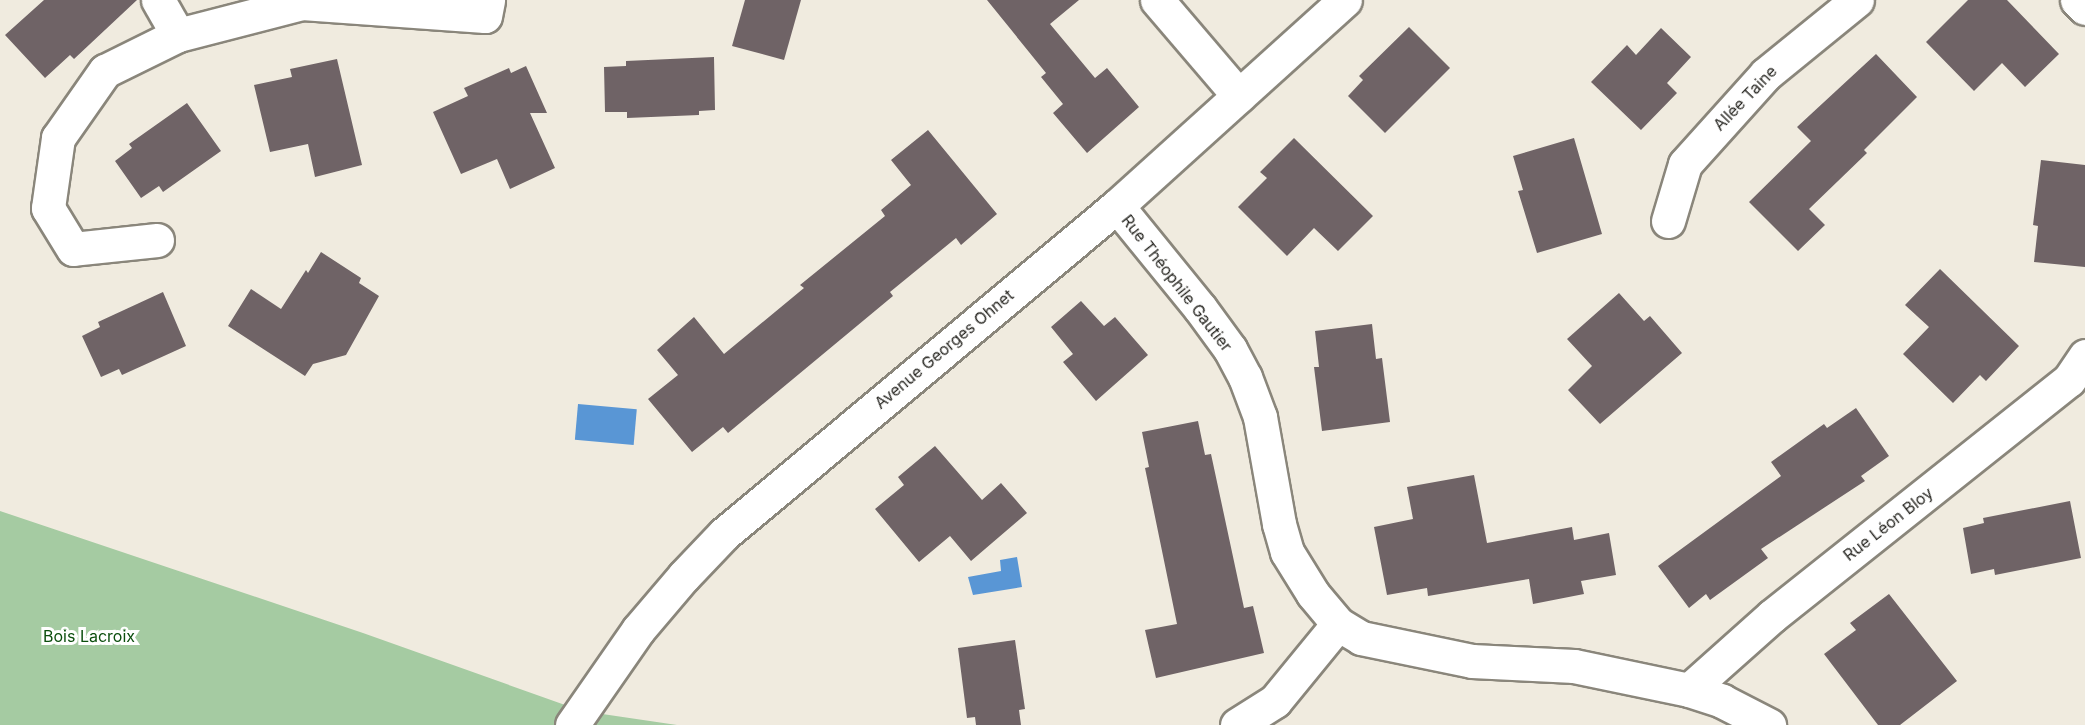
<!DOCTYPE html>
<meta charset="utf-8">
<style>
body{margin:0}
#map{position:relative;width:2085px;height:725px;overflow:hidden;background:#f0ebdf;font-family:Inter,sans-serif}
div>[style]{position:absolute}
.green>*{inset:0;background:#a5cba2}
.water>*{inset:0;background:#5996d5;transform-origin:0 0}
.building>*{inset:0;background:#6f6366}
.roads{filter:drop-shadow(2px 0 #8a867b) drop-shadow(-2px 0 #8a867b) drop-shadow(0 2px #8a867b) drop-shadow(0 -2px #8a867b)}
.minor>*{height:33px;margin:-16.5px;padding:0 16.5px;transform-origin:16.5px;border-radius:16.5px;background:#fff}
span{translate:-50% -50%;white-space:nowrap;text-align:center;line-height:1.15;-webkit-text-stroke:6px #fff;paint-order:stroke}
.street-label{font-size:16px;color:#262520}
.park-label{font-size:16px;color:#0b4e0d}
</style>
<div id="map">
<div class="green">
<i style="clip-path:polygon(0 511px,363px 633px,582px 711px,677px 725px,0 725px)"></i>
</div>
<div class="water">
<i style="left:578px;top:404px;width:59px;height:36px;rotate:5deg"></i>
<i style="clip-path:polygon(1017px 557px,1022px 587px,973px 595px,968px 577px,1001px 571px,1000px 560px)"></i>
</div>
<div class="building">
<i style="clip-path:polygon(44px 0,137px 0,74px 59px,70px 55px,45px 78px,5px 35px)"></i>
<i style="clip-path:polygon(745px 0,801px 0,784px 60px,732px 46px)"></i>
<i style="clip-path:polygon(987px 0,1079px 0,1050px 24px,1095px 78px,1107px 68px,1139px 107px,1087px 153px,1053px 113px,1063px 104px,1041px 77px,1046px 73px)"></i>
<i style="clip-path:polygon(1968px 0,2007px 0,2059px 54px,2025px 87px,2002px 63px,1974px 91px,1926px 42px)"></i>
<i style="clip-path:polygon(1409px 27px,1450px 68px,1385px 133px,1348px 96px,1363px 80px,1359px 76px)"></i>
<i style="clip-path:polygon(1661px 28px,1691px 57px,1667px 83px,1677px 93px,1641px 130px,1591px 82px,1627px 45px,1636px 55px)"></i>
<i style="clip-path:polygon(1876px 54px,1917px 97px,1864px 150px,1867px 153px,1809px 209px,1825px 225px,1798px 251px,1749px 202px,1811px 141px,1797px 127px)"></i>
<i style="clip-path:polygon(714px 57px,715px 110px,699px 111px,699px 115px,627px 118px,627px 112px,605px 112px,604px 67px,626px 66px,626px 61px)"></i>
<i style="clip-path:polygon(337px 59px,362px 165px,315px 177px,308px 144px,270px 152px,254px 85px,292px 77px,290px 69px)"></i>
<i style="clip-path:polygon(526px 66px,547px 113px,530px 113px,555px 168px,510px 189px,497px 159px,461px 174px,433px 112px,468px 96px,464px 88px,509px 68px,511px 73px)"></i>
<i style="clip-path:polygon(187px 103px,221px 151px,163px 192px,159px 186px,141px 198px,115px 161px,132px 148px,129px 144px)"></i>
<i style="clip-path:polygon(928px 130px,997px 214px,961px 245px,956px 238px,890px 292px,893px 296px,728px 433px,723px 427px,692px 452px,648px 399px,678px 375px,657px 350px,694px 317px,724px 354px,804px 288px,800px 285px,885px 216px,881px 210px,911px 185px,891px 160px)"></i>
<i style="clip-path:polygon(1294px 138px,1373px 216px,1338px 251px,1314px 228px,1287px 256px,1238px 207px,1267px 178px,1260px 172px)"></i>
<i style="clip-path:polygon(1574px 138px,1602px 234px,1537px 253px,1518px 191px,1523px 190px,1513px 156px)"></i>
<i style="clip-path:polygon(2041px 160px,2085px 165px,2085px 267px,2034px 262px,2038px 226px,2033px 225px)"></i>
<i style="clip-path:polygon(321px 252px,361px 278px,359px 283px,379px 296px,346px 355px,313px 364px,305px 376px,228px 326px,251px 289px,281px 309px,306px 270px,308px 273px)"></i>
<i style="clip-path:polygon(1940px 269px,2019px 346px,1986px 381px,1980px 375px,1953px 403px,1903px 354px,1929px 327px,1905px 305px)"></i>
<i style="clip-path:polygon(163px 292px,186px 346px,122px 375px,119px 369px,101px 377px,82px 336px,100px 327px,98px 322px)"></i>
<i style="clip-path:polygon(1619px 293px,1644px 321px,1650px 316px,1682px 353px,1600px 424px,1568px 390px,1592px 366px,1567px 339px)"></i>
<i style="clip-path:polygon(1081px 301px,1104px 326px,1115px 317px,1148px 355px,1096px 401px,1063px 362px,1073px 354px,1051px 327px)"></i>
<i style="clip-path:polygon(1372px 324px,1376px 359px,1382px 358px,1390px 422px,1322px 431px,1314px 367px,1319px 367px,1315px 331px)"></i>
<i style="clip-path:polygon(1856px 408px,1889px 456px,1861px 476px,1865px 481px,1761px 549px,1768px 558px,1710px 600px,1706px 594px,1689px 608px,1658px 566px,1781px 476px,1771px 462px,1824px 424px,1827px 428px)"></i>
<i style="clip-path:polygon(1198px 421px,1205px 455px,1211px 454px,1244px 608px,1253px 606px,1264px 653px,1156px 678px,1145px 630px,1177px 624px,1145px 468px,1149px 467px,1142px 432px)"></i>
<i style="clip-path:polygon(935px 446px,982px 500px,1001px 483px,1027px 513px,971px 561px,950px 536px,919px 562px,875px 509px,904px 485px,898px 477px)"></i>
<i style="clip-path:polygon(1474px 475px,1487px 543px,1572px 527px,1574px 540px,1609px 533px,1616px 575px,1581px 581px,1584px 594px,1533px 604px,1529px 579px,1428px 596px,1427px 588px,1387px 595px,1374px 527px,1413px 519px,1407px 487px)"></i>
<i style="clip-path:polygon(2070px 501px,2081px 558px,1995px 575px,1994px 569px,1971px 574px,1963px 528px,1984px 523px,1983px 518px)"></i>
<i style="clip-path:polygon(1889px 594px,1957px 681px,1900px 725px,1878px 725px,1824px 654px,1856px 630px,1850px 623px)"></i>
<i style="clip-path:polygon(1015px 640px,1025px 709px,1019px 710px,1021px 725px,976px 725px,975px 717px,967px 718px,958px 648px)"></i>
</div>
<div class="roads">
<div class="minor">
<i style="left:158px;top:0;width:40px;rotate:60.3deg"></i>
<i style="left:1157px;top:0;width:126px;rotate:49.5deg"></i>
<i style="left:2077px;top:0;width:11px;rotate:45deg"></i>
<i style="left:1117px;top:206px;width:132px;rotate:50.9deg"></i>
<i style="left:1200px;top:308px;width:51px;rotate:53.8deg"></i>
<i style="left:1230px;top:349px;width:32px;rotate:62deg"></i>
<i style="left:1245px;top:377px;width:43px;rotate:69.4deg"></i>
<i style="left:1260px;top:417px;width:109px;rotate:79.9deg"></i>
<i style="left:1279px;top:524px;width:29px;rotate:74deg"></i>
<i style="left:1287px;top:552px;width:49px;rotate:58.2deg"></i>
<i style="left:1313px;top:594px;width:39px;rotate:50deg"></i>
<i style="left:1338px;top:624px;width:27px;rotate:31deg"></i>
<i style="left:1361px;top:638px;width:113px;rotate:11.7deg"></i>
<i style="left:1472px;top:661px;width:102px;rotate:2.8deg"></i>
<i style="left:1574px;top:666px;width:117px;rotate:11.8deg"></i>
<i style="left:1689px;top:690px;width:35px;rotate:18deg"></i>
<i style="left:1722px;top:701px;width:53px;rotate:27.1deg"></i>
<i style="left:1668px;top:221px;width:59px;rotate:-73.4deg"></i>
<i style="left:1685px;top:164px;width:121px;rotate:-48deg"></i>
<i style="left:1766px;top:74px;width:117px;rotate:-39.1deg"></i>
<i style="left:157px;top:240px;width:84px;rotate:173.9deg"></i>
<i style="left:73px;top:249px;width:48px;rotate:-121.4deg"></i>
<i style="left:48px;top:208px;width:71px;rotate:-81.9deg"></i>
<i style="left:58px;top:138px;width:82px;rotate:-55deg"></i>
<i style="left:105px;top:71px;width:81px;rotate:-26.3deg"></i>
<i style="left:178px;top:35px;width:128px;rotate:-14.5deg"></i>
<i style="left:302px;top:3px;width:183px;rotate:4.1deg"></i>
<i style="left:485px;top:16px;width:16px;rotate:-79deg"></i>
<i style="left:1689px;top:690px;width:111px;rotate:-41.7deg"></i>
<i style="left:1772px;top:616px;width:379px;rotate:-38.5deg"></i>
<i style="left:2069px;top:380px;width:29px;rotate:-56deg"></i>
<i style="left:572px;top:725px;width:116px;rotate:-55.2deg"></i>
<i style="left:638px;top:630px;width:71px;rotate:-49.6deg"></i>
<i style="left:684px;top:576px;width:58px;rotate:-46.4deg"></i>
<i style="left:724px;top:534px;width:512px;rotate:-39.85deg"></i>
<i style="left:1117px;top:206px;width:307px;rotate:-42.1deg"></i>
<i style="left:1237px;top:725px;width:45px;rotate:-32.3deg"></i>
<i style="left:1275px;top:701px;width:99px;rotate:-50.7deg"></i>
</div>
</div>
<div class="street-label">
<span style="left:1745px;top:98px;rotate:-46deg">Allée Taine</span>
<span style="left:1177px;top:283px;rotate:52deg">Rue Théophile Gautier</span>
<span style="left:944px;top:349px;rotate:-40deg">Avenue Georges Ohnet</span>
<span style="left:1888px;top:524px;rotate:-38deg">Rue Léon Bloy</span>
</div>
<div class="park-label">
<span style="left:89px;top:636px">Bois Lacroix</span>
</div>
</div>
